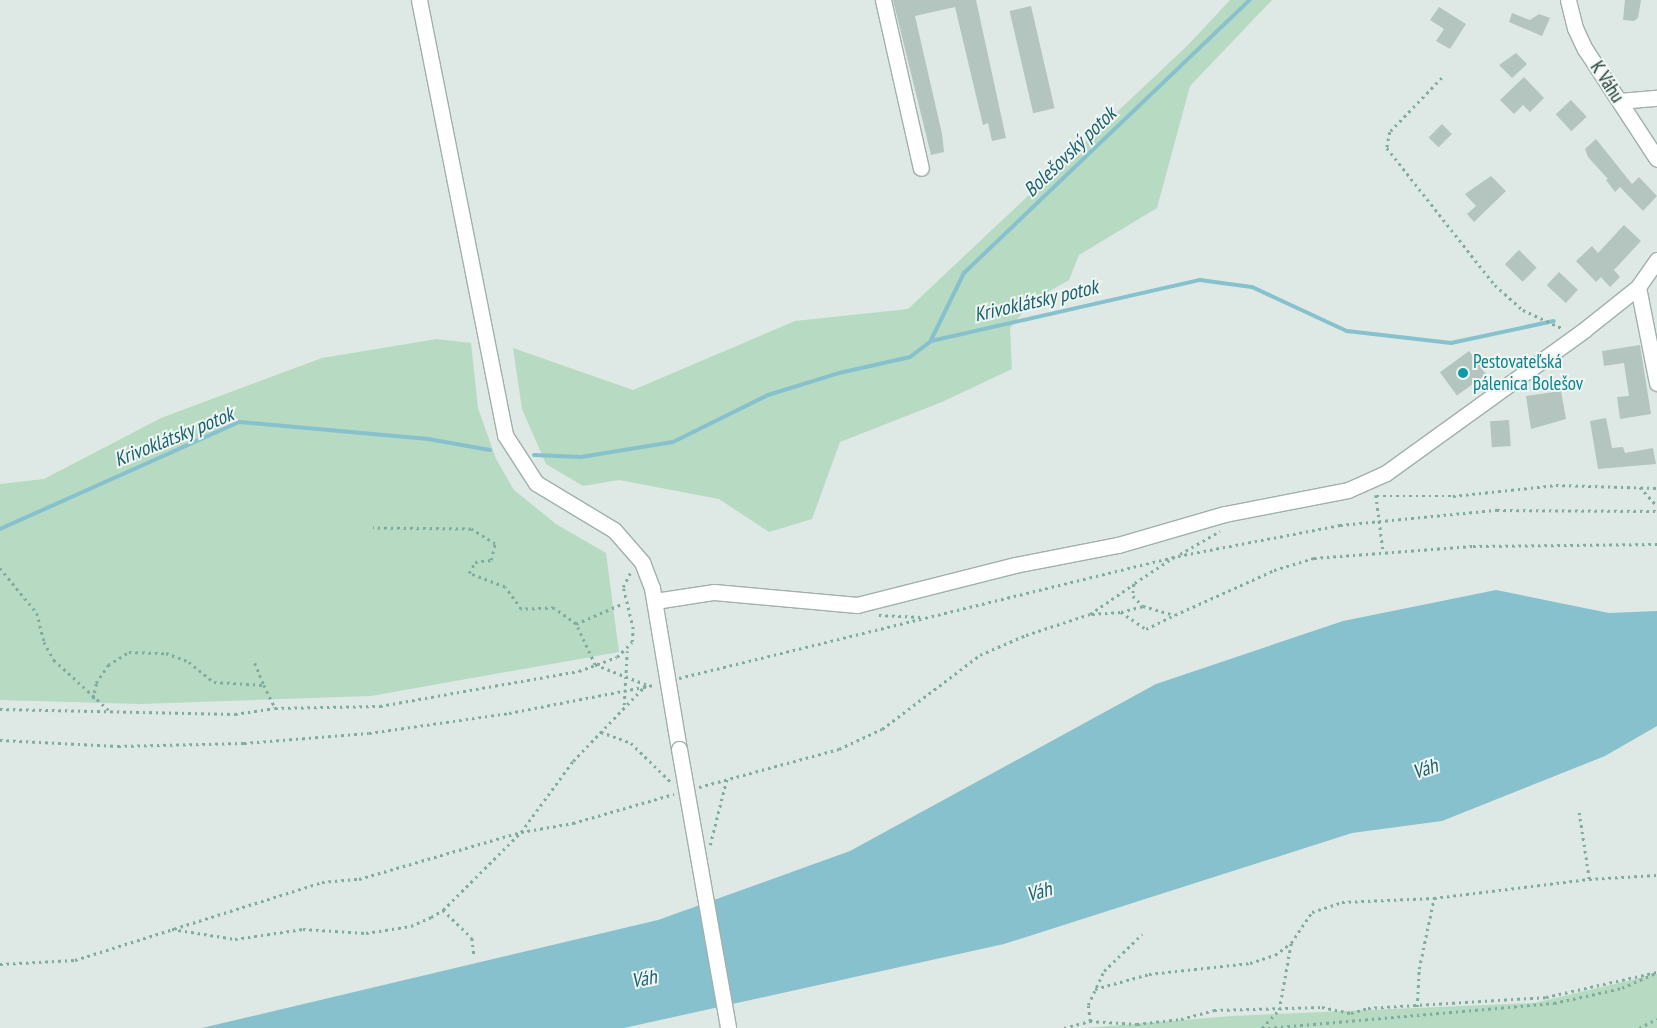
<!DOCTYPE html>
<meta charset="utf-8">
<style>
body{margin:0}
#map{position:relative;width:1657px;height:1028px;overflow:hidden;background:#dee9e5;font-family:"PT Sans Narrow",sans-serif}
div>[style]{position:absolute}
.green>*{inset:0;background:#b7dac2}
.water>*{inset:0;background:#87c1cd}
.stream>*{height:4px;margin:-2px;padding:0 2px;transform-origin:2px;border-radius:2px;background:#87c1cd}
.building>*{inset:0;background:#b4c4be;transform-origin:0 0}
.path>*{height:2.5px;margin-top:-1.25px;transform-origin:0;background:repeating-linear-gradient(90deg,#7fac9f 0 2.5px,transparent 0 6.5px)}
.roads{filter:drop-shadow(1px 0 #a1b0ac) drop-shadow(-1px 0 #a1b0ac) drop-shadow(0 1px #a1b0ac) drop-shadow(0 -1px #a1b0ac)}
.minor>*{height:15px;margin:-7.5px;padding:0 7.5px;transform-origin:7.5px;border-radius:7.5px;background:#fff}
.bridges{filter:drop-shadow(1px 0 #a1b0ac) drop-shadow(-1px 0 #a1b0ac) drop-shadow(0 1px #a1b0ac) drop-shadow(0 -1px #a1b0ac)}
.minor-bridge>*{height:15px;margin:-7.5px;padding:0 7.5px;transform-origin:7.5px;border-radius:7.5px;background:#fff}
.dots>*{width:14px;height:14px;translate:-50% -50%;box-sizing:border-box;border:2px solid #eef6f2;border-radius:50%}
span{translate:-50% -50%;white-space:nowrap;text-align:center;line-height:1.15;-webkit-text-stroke:4px #eef6f2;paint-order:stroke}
.street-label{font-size:19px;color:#203832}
.culture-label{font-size:19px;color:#0d838f}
.left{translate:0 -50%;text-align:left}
.water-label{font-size:20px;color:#1d6171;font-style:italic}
</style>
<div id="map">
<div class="green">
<i style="clip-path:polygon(1230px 0,1272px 0,1190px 86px,1157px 208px,1079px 255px,1069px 280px,1032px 301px,1010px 328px,1012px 369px,942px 402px,840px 442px,812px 519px,769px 532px,719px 499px,619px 480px,583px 486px,546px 464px,522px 409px,513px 348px,633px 390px,795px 321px,908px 309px,1188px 45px)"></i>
<i style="clip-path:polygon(437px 339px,471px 343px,478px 408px,496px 459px,514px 490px,556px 524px,606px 553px,619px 652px,371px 696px,140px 704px,0 700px,0 484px,44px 479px,161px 418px,322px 358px)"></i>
<i style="clip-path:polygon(1657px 974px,1657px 1028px,1085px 1028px,1232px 1016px,1534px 1003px)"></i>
</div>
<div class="water">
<i style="clip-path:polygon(1496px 590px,1609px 613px,1657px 611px,1657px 726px,1605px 756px,1442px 821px,1352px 833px,1004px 944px,624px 1028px,202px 1028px,658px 920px,850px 851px,1156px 684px,1343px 621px)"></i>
</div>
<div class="stream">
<i style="left:931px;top:340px;width:75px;rotate:-63.8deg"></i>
<i style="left:964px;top:273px;width:395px;rotate:-43.7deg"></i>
<i style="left:534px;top:455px;width:47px;rotate:2.4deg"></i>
<i style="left:581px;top:457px;width:93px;rotate:-9.3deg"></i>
<i style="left:673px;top:442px;width:106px;rotate:-26.3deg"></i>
<i style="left:768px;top:395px;width:74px;rotate:-17.2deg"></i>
<i style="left:839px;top:373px;width:73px;rotate:-12.7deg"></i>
<i style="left:910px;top:357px;width:26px;rotate:-37deg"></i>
<i style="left:931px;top:341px;width:276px;rotate:-12.8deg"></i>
<i style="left:1200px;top:280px;width:52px;rotate:7.7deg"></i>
<i style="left:1252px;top:287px;width:105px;rotate:24.9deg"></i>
<i style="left:1347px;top:331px;width:105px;rotate:6.6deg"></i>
<i style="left:1451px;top:343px;width:105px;rotate:-12.1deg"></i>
<i style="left:0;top:529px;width:262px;rotate:-24.1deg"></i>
<i style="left:239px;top:422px;width:190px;rotate:5.1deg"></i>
<i style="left:428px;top:439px;width:63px;rotate:10.1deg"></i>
</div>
<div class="building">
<i style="clip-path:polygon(893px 0,976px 0,1006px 138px,992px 141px,988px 123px,983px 125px,955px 7px,915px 16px,942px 134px,944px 152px,931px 155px)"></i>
<i style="clip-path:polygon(1625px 0,1641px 0,1638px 18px,1634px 21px,1623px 20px)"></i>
<i style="left:1031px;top:6px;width:105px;height:22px;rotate:77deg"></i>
<i style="clip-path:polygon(1439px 7px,1466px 24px,1450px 49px,1436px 41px,1444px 29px,1430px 20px)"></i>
<i style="clip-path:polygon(1512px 13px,1530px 20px,1539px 14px,1550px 18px,1542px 36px,1509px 22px)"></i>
<i style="clip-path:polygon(1516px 53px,1527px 64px,1512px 78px,1499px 65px)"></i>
<i style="clip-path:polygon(1524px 77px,1544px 98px,1530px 112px,1523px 105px,1514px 114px,1500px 100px)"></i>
<i style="left:1571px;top:100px;width:23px;height:21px;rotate:47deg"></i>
<i style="left:1442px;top:124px;width:14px;height:19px;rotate:45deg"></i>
<i style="clip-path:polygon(1596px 139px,1632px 184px,1639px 177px,1657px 196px,1643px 211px,1620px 187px,1615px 192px,1606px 180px,1608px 179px,1588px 157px,1585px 149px)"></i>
<i style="clip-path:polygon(1491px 176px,1506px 191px,1474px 222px,1467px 214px,1476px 206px,1465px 194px)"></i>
<i style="clip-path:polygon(1624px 225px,1641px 241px,1614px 270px,1620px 277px,1610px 287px,1601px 277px,1596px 282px,1576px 261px,1592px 246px,1598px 253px)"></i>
<i style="left:1519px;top:250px;width:25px;height:20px;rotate:45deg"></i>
<i style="left:1559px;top:272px;width:26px;height:18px;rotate:43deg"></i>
<i style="clip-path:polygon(1640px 345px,1651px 414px,1620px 419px,1617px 397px,1629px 396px,1624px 363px,1604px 366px,1602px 351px)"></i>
<i style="left:1469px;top:351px;width:29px;height:36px;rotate:54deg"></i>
<i style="clip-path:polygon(1561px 391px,1566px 419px,1531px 429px,1526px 396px)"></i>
<i style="clip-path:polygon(1606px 418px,1612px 448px,1623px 447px,1625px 453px,1653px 448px,1656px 464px,1598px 469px,1590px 421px)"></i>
<i style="left:1509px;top:420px;width:26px;height:19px;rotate:86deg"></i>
</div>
<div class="path">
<i style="left:1442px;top:78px;width:75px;rotate:133.9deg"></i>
<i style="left:1390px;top:132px;width:16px;rotate:101deg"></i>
<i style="left:1387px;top:148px;width:174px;rotate:51.8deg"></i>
<i style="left:1495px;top:285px;width:38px;rotate:42deg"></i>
<i style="left:1523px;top:310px;width:43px;rotate:24.8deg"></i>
<i style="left:1640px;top:487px;width:25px;rotate:48deg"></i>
<i style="left:1376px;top:495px;width:55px;rotate:82.7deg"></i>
<i style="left:1377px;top:496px;width:76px"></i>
<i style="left:1453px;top:496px;width:104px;rotate:-6.1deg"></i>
<i style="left:1556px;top:485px;width:101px;rotate:1.7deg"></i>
<i style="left:1180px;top:554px;width:46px;rotate:-29.9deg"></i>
<i style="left:1175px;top:557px;width:49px;rotate:146.6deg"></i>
<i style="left:1134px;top:584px;width:12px;rotate:95deg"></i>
<i style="left:1133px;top:596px;width:14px;rotate:45deg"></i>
<i style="left:1143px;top:606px;width:33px;rotate:16deg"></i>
<i style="left:1175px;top:615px;width:109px;rotate:-24.4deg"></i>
<i style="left:1274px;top:570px;width:42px;rotate:-16.7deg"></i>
<i style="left:1314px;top:558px;width:159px;rotate:-4.3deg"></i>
<i style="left:1473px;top:546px;width:184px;rotate:-0.6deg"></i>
<i style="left:0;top:568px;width:58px;rotate:50.6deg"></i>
<i style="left:37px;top:613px;width:30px;rotate:76deg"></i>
<i style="left:44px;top:642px;width:21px;rotate:61deg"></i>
<i style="left:54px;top:660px;width:77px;rotate:42.4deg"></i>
<i style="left:1121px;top:612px;width:23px;rotate:-15deg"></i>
<i style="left:1092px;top:614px;width:29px;rotate:-4deg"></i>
<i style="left:1121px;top:612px;width:30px;rotate:34deg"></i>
<i style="left:1146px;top:629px;width:32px;rotate:-26deg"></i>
<i style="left:879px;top:615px;width:42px;rotate:2.7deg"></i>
<i style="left:576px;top:624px;width:52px;rotate:-23.6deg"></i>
<i style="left:255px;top:663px;width:24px;rotate:68deg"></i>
<i style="left:679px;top:678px;width:514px;rotate:-13.74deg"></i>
<i style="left:1178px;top:556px;width:165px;rotate:-10.8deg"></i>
<i style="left:1340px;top:525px;width:158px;rotate:-5.5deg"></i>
<i style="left:1497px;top:510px;width:160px;rotate:0.4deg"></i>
<i style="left:93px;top:699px;width:16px;rotate:-79deg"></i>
<i style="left:96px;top:683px;width:22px;rotate:-56deg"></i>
<i style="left:108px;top:665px;width:25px;rotate:-32deg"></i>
<i style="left:129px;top:652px;width:37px;rotate:2deg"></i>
<i style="left:166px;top:653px;width:25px;rotate:21deg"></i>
<i style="left:189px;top:662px;width:32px;rotate:39deg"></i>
<i style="left:214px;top:682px;width:50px;rotate:3.4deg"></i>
<i style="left:264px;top:685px;width:25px;rotate:64deg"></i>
<i style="left:624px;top:705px;width:54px;rotate:-86.8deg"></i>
<i style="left:0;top:709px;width:235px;rotate:1.2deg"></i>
<i style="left:235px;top:714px;width:40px;rotate:-8.5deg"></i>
<i style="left:275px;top:708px;width:105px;rotate:-1.1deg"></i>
<i style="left:380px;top:706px;width:202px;rotate:-10deg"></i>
<i style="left:579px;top:671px;width:40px;rotate:-20.2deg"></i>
<i style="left:617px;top:657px;width:21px;rotate:-45deg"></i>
<i style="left:632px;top:642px;width:13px;rotate:-86deg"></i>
<i style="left:633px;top:629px;width:43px;rotate:-103.4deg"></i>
<i style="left:623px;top:587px;width:18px;rotate:-63deg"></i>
<i style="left:601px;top:732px;width:32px;rotate:20deg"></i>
<i style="left:631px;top:743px;width:56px;rotate:44.3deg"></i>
<i style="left:0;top:740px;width:118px;rotate:2.9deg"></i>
<i style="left:118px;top:746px;width:126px;rotate:-1.4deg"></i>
<i style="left:244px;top:743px;width:125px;rotate:-4.6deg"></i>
<i style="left:369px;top:733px;width:141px;rotate:-8.1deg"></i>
<i style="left:509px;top:713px;width:149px;rotate:-10.9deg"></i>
<i style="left:699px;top:787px;width:145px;rotate:-15.2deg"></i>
<i style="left:839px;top:749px;width:47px;rotate:-24.9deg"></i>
<i style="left:882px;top:729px;width:123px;rotate:-37.1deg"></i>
<i style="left:980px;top:655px;width:50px;rotate:-23.5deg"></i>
<i style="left:1026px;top:635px;width:67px;rotate:-18.2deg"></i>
<i style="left:1090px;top:614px;width:53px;rotate:-34.3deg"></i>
<i style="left:710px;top:845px;width:69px;rotate:-75.8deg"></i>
<i style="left:1589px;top:879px;width:68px;rotate:-3.4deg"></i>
<i style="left:443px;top:910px;width:40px;rotate:44deg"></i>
<i style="left:472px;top:938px;width:16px;rotate:83deg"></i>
<i style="left:172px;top:929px;width:64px;rotate:9deg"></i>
<i style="left:235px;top:939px;width:69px;rotate:-8.4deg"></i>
<i style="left:303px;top:929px;width:63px;rotate:3.6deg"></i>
<i style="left:366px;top:933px;width:46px;rotate:-8.8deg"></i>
<i style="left:411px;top:926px;width:22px;rotate:-24deg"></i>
<i style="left:431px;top:917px;width:14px;rotate:-30deg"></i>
<i style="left:443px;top:910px;width:110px;rotate:-45deg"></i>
<i style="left:521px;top:832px;width:88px;rotate:-53.8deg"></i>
<i style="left:573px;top:761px;width:105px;rotate:-46.2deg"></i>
<i style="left:646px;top:685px;width:55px;rotate:-158.6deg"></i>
<i style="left:595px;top:665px;width:45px;rotate:-114.9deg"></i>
<i style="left:576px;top:624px;width:27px;rotate:-144deg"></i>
<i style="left:554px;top:608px;width:33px;rotate:178deg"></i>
<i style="left:521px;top:609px;width:27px;rotate:-126deg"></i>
<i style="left:505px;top:587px;width:39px;rotate:-159deg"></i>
<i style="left:469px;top:573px;width:13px;rotate:-61deg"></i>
<i style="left:475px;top:562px;width:16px;rotate:-7deg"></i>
<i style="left:491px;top:560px;width:16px;rotate:-76deg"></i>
<i style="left:495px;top:544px;width:28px;rotate:-148deg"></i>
<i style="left:471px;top:529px;width:98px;rotate:-179.4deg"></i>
<i style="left:0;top:964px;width:75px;rotate:-3.1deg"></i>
<i style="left:75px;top:960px;width:259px;rotate:-17.5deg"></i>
<i style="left:322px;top:882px;width:37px;rotate:-5deg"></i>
<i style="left:359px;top:879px;width:169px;rotate:-16.2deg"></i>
<i style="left:521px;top:832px;width:53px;rotate:-9.8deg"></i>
<i style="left:573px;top:823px;width:105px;rotate:-16deg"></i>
<i style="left:1095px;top:989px;width:56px;rotate:-15.5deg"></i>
<i style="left:1149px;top:974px;width:102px;rotate:-6.2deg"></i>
<i style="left:1250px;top:963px;width:26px;rotate:-18deg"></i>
<i style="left:1275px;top:955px;width:20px;rotate:-37deg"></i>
<i style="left:1291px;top:943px;width:37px;rotate:-56deg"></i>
<i style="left:1312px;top:912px;width:32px;rotate:-18deg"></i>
<i style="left:1342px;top:902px;width:92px;rotate:-2.5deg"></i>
<i style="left:1434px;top:898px;width:156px;rotate:-7deg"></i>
<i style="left:1589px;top:879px;width:67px;rotate:-98.6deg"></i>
<i style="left:1417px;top:1007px;width:38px;rotate:-87deg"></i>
<i style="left:1419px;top:969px;width:73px;rotate:-78.1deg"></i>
<i style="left:1090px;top:1021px;width:16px;rotate:-97deg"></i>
<i style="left:1088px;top:1005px;width:38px;rotate:-65deg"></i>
<i style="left:1104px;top:971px;width:53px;rotate:-44.2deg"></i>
<i style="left:1064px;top:1028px;width:27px;rotate:-15deg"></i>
<i style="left:1090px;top:1021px;width:47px;rotate:3.7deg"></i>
<i style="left:1137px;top:1024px;width:44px;rotate:-6.5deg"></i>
<i style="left:1181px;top:1019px;width:34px;rotate:-15deg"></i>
<i style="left:1214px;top:1010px;width:108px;rotate:-1.6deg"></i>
<i style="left:1322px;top:1007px;width:30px;rotate:12deg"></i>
<i style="left:1351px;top:1013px;width:18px;rotate:-16deg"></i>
<i style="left:1368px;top:1008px;width:178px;rotate:-3.5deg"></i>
<i style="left:1546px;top:997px;width:114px;rotate:-12.7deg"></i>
<i style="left:1262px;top:1028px;width:25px;rotate:-47deg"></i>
<i style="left:1279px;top:1010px;width:68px;rotate:-79.8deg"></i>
<i style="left:1268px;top:1028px;width:287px;rotate:-5deg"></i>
<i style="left:1554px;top:1003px;width:70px;rotate:-12.4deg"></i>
<i style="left:1622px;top:988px;width:37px;rotate:-24deg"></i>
<i style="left:1639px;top:1028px;width:20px;rotate:-27deg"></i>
</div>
<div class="roads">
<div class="minor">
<i style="left:419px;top:0;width:443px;rotate:78.8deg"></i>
<i style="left:505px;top:435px;width:57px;rotate:57.1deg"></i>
<i style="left:536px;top:483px;width:91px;rotate:31.1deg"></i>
<i style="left:614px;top:530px;width:43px;rotate:48.8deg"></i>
<i style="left:642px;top:562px;width:28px;rotate:69deg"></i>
<i style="left:652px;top:588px;width:163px;rotate:80.5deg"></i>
<i style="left:883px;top:0;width:172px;rotate:77.3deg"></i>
<i style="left:1568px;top:0;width:29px;rotate:76deg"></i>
<i style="left:1575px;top:28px;width:23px;rotate:65deg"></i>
<i style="left:1585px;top:49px;width:131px;rotate:56.8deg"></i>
<i style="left:1619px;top:101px;width:38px;rotate:-5deg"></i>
<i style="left:1638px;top:287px;width:98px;rotate:78.8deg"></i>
<i style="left:655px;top:601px;width:60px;rotate:-8.7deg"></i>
<i style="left:714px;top:592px;width:144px;rotate:5.2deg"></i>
<i style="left:857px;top:605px;width:163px;rotate:-14.2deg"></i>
<i style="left:1015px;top:565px;width:105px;rotate:-11deg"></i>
<i style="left:1118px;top:545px;width:111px;rotate:-16.2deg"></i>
<i style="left:1225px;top:514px;width:125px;rotate:-11deg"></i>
<i style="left:1348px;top:490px;width:42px;rotate:-24.1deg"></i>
<i style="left:1386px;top:473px;width:244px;rotate:-35.8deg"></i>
<i style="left:1584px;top:330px;width:69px;rotate:-38.5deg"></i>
<i style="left:1638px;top:287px;width:33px;rotate:-55deg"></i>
</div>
</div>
<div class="bridges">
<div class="minor-bridge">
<i style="left:679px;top:749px;width:283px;rotate:80deg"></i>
</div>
</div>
<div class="dots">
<i style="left:1463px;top:373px;background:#0f9aa8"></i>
</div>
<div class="street-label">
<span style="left:1607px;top:82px;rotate:57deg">K Váhu</span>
</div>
<div class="culture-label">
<span class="left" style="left:1473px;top:373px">Pestovateľská<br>pálenica Bolešov</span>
</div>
<div class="water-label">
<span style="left:1070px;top:152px;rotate:-44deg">Bolešovský potok</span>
<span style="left:1036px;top:301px;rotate:-13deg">Krivoklátsky potok</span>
<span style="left:174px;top:437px;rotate:-22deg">Krivoklátsky potok</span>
<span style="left:1425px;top:769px;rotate:-19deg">Váh</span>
<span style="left:1039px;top:892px;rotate:-16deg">Váh</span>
<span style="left:644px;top:979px;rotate:-11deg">Váh</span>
</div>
</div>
